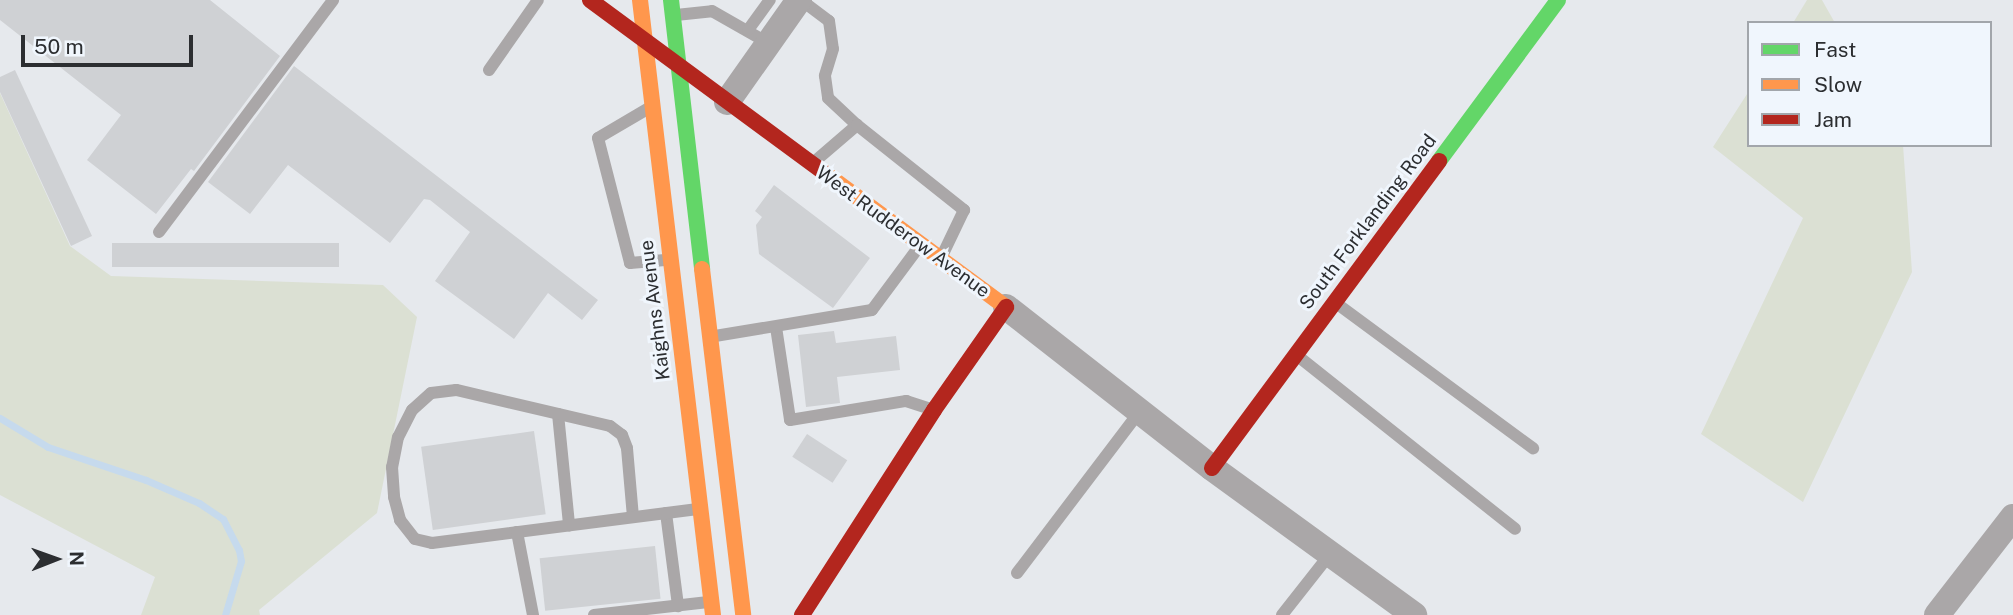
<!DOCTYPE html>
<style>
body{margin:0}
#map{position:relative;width:2013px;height:615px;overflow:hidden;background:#e6e9ed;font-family:"Public Sans",sans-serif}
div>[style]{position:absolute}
.green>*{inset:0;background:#dbe0d3}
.stream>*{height:7px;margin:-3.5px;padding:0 3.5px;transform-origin:3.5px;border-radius:3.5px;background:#c6daed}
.building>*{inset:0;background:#cfd1d4;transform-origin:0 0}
.lane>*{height:12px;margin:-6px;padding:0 6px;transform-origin:6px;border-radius:6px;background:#aaa7a8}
.street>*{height:26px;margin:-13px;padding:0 13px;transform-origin:13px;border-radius:13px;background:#aaa7a8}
.fast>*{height:16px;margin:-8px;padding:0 8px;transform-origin:8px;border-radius:8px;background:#63d668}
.slow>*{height:16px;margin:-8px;padding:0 8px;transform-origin:8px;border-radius:8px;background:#ff974d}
.jam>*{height:16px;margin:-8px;padding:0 8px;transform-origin:8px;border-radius:8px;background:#b3261e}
span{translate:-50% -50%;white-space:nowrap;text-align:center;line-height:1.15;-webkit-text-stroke:6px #f0f6fd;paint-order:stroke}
.street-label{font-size:19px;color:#2c2e31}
.legend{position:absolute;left:1747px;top:21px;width:245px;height:126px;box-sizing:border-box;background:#f0f6fd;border:2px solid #a2a6ab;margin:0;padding:9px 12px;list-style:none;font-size:21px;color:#2c2e31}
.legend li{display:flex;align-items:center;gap:14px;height:35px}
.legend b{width:35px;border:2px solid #a2a6ab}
.north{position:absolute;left:21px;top:524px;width:70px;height:70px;-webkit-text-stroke:5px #f0f6fd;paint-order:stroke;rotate:89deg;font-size:19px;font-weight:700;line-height:28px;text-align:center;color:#2c2e31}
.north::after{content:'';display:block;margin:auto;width:24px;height:32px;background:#2c2e31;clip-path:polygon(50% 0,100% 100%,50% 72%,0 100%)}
.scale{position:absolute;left:21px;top:35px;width:172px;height:32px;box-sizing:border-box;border:4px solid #2c2e31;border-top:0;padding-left:9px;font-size:21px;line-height:24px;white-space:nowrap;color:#2c2e31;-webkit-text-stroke:5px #f0f6fd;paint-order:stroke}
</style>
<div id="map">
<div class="green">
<i style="clip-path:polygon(1807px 0,1822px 0,1835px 23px,1793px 23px)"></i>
<i style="clip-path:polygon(1749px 91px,1749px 145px,1903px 145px,1912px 272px,1803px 502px,1701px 434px,1803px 218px,1713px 147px)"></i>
<i style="clip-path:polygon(0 93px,70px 246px,111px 276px,383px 285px,417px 317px,377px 513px,259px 610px,260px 615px,141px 615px,155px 577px,0 495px)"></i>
</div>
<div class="stream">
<i style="left:0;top:418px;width:56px;rotate:31.1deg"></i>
<i style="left:48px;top:447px;width:103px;rotate:18.6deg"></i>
<i style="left:146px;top:480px;width:58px;rotate:23.5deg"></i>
<i style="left:199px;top:503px;width:29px;rotate:34deg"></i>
<i style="left:223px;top:519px;width:35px;rotate:63deg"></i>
<i style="left:239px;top:550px;width:11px;rotate:80deg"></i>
<i style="left:241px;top:561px;width:56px;rotate:106.5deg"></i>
</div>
<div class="building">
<i style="clip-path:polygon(0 0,210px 0,280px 56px,194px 171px,191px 169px,156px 214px,87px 160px,121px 115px,0 20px)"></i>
<i style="clip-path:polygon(294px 66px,598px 300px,582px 320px,548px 293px,514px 339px,435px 281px,470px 232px,430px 200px,424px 199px,390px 243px,288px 165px,250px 214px,208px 182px)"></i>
<i style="clip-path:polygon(15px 70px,92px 236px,71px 246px,0 92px,0 77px)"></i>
<i style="clip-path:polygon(774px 185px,870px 258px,833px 308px,759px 254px,756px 225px,762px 217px,755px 211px)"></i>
<i style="left:112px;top:243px;width:227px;height:24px"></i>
<i style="clip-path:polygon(834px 331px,836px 343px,896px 336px,900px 370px,837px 377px,840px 403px,806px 407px,798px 335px)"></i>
<i style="left:534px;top:431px;width:84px;height:114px;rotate:82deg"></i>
<i style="left:807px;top:434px;width:48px;height:27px;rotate:33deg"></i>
<i style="left:655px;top:546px;width:53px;height:116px;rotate:84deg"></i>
</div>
<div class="lane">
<i style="left:801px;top:0;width:35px;rotate:37deg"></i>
<i style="left:829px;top:21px;width:28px;rotate:82deg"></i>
<i style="left:833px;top:49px;width:28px;rotate:107deg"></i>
<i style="left:825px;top:76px;width:22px;rotate:82deg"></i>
<i style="left:828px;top:98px;width:40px;rotate:43deg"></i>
<i style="left:676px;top:15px;width:36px;rotate:-6deg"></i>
<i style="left:712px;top:11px;width:64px;rotate:29.7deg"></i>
<i style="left:748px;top:30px;width:37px;rotate:-54deg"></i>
<i style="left:489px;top:70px;width:85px;rotate:-55deg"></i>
<i style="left:649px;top:108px;width:59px;rotate:149.5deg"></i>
<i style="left:598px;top:138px;width:129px;rotate:75.6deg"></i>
<i style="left:630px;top:263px;width:38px;rotate:-5deg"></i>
<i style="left:814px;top:162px;width:57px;rotate:-40.7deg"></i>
<i style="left:857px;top:125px;width:137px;rotate:38.5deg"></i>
<i style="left:964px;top:210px;width:51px;rotate:115.6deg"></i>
<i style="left:159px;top:232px;width:290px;rotate:-53.1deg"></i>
<i style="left:1336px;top:303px;width:245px;rotate:36.4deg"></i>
<i style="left:776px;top:327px;width:94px;rotate:81.4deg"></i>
<i style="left:790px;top:420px;width:118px;rotate:-9.3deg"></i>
<i style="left:906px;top:401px;width:26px;rotate:18deg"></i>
<i style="left:715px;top:336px;width:159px;rotate:-9.4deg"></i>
<i style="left:872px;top:310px;width:77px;rotate:-53.4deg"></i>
<i style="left:1299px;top:357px;width:276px;rotate:38.5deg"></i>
<i style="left:558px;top:414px;width:112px;rotate:84.3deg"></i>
<i style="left:666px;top:513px;width:94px;rotate:82.6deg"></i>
<i style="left:633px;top:517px;width:69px;rotate:-95deg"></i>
<i style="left:627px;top:448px;width:14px;rotate:-111deg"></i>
<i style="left:622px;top:435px;width:15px;rotate:-143deg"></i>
<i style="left:610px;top:426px;width:158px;rotate:-166.8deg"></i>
<i style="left:456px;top:390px;width:25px;rotate:173deg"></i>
<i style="left:431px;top:393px;width:25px;rotate:138deg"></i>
<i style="left:412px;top:410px;width:30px;rotate:117deg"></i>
<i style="left:398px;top:437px;width:31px;rotate:101deg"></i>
<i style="left:392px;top:467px;width:30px;rotate:86deg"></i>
<i style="left:394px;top:497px;width:24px;rotate:75deg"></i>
<i style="left:400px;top:520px;width:24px;rotate:52deg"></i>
<i style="left:415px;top:539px;width:17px;rotate:13deg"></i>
<i style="left:432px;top:543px;width:266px;rotate:-7.3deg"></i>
<i style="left:517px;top:532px;width:85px;rotate:79.1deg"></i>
<i style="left:1017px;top:573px;width:202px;rotate:-52.8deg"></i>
<i style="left:594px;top:615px;width:115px;rotate:-6.5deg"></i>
<i style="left:1282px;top:615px;width:78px;rotate:-51.8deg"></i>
</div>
<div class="street">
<i style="left:727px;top:102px;width:125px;rotate:-54.8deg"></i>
<i style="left:1006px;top:307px;width:261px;rotate:38deg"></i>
<i style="left:1212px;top:468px;width:250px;rotate:36deg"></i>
<i style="left:1937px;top:615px;width:124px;rotate:-52.2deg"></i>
</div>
<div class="fast">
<i style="left:671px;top:0;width:271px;rotate:83.4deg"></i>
<i style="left:1439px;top:161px;width:200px;rotate:-53.5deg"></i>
</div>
<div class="slow">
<i style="left:640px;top:0;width:619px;rotate:83.23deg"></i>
<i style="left:822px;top:171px;width:229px;rotate:36.5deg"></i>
<i style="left:702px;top:269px;width:348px;rotate:83.2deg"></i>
</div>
<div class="jam">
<i style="left:590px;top:0;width:288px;rotate:36.4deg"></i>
<i style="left:1212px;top:468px;width:382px;rotate:-53.5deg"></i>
<i style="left:802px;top:615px;width:244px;rotate:-57.2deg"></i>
<i style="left:934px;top:410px;width:126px;rotate:-55deg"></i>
</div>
<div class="street-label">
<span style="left:1368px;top:222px;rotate:-53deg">South Forklanding Road</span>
<span style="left:903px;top:232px;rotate:36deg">West Rudderow Avenue</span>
<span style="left:655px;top:310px;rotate:-97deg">Kaighns Avenue</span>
</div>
<ul class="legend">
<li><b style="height:9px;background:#63d668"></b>Fast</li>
<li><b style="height:9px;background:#ff974d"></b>Slow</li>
<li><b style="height:9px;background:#b3261e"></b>Jam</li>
</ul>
<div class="north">N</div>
<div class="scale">50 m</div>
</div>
